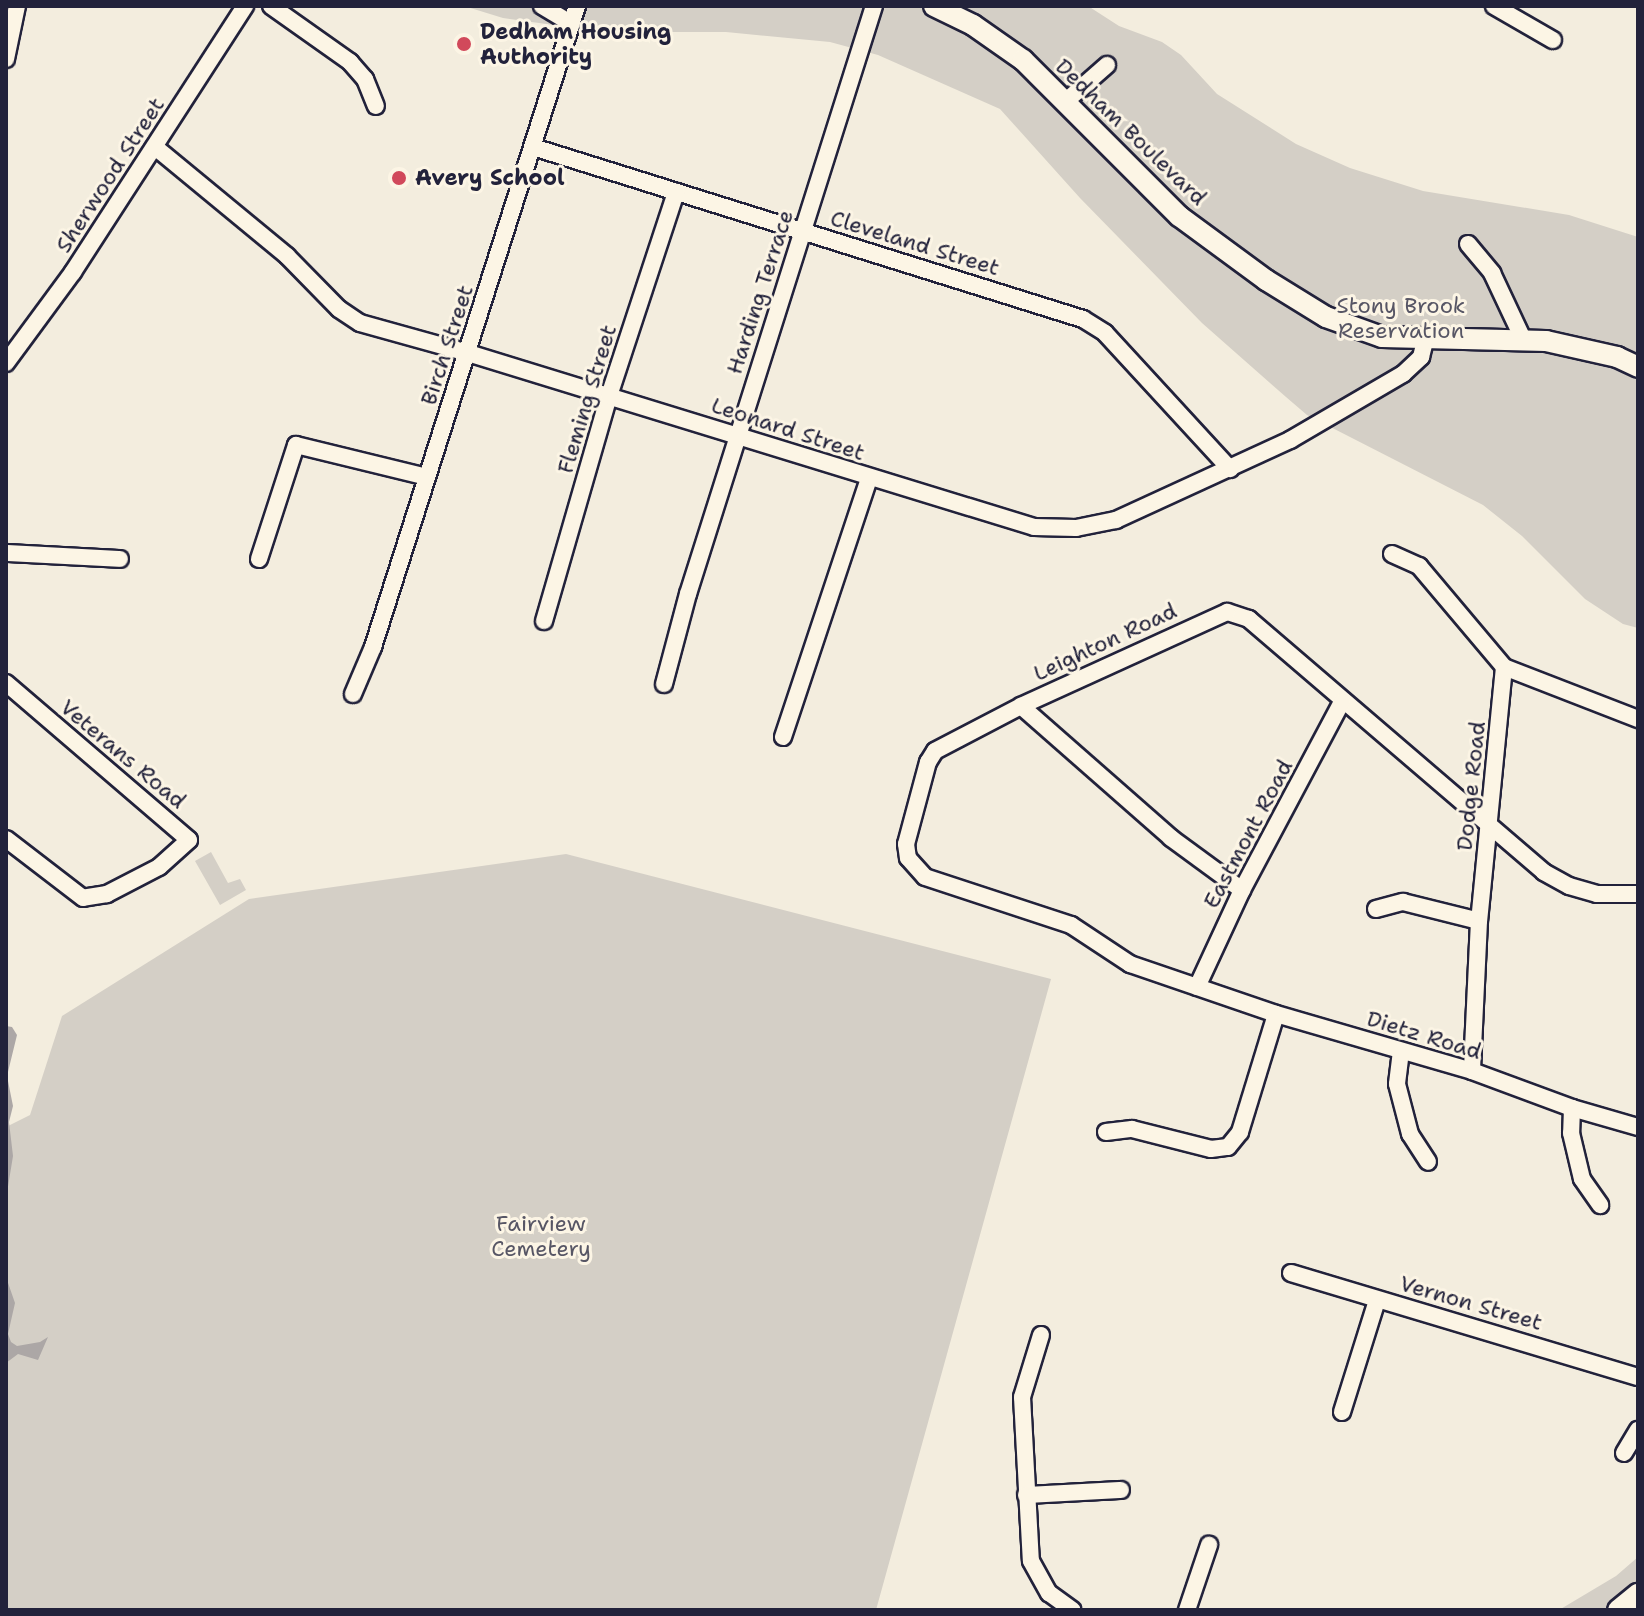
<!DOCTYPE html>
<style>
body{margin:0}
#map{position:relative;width:1644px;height:1616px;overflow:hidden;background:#f3edde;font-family:"Shantell Sans",sans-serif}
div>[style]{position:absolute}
.green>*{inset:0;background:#d4cfc6}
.water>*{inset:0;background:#aca7a6}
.roads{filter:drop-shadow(2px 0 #22223b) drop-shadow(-2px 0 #22223b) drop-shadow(0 2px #22223b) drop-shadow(0 -2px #22223b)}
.minor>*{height:16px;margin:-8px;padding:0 8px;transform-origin:8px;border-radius:8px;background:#fcf5e5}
.major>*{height:20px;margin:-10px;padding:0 10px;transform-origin:10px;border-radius:10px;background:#fcf5e5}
.dots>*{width:22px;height:22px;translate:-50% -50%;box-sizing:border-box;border:4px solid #fcf5e5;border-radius:50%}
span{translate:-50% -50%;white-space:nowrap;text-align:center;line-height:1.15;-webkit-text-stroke:6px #fcf5e5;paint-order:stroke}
.poi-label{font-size:22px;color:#22223b;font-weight:700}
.left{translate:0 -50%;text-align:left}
.street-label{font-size:22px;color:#22223b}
.park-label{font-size:22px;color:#575665}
.frame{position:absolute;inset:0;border:8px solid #22223b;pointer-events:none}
</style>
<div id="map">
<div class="green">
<i style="clip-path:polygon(464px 6px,1088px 6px,1119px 26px,1162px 42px,1181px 55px,1217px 94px,1296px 144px,1350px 168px,1423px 191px,1569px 215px,1638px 237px,1638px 628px,1623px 624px,1585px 599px,1522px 536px,1483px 505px,1307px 415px,1286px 397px,1202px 323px,1080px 198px,1000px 109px,878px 55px,830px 42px,726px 32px,605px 32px,503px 18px)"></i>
<i style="clip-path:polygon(211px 852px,228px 883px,240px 879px,246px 890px,220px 905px,195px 861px)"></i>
<i style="clip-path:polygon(566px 854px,1051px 979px,876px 1610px,6px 1610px,6px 1127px,30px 1115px,62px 1016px,249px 899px)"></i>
<i style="clip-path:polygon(1638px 1557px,1638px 1610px,1559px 1610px,1616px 1576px)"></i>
</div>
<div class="water">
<i style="clip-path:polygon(6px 1026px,12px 1027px,17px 1035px,7px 1076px,13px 1106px,9px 1122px,13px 1156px,6px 1199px)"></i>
<i style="clip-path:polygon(6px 1277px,15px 1303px,8px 1334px,11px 1342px,17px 1346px,40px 1342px,48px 1337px,38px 1360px,18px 1354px,6px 1363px)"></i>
</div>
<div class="roads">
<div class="minor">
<i style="left:271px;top:6px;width:97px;rotate:35.3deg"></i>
<i style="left:350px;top:62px;width:23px;rotate:49deg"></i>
<i style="left:365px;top:79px;width:29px;rotate:68deg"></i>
<i style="left:542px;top:6px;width:35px;rotate:31deg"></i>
<i style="left:1494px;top:6px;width:68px;rotate:30deg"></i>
<i style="left:6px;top:59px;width:54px;rotate:-78.3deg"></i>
<i style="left:1065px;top:102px;width:56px;rotate:-41.4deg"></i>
<i style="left:155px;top:147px;width:171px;rotate:39.5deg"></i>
<i style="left:287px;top:256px;width:74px;rotate:45.5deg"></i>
<i style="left:339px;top:309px;width:25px;rotate:34deg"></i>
<i style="left:360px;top:323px;width:112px;rotate:15.5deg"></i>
<i style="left:468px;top:353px;width:592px;rotate:17.09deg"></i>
<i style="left:1034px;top:527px;width:42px;rotate:1.4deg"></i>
<i style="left:1076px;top:528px;width:41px;rotate:-11.3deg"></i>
<i style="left:1116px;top:520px;width:192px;rotate:-24.7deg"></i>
<i style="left:1290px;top:440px;width:131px;rotate:-30.3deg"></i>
<i style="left:1403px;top:374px;width:25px;rotate:-43deg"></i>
<i style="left:1421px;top:357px;width:16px;rotate:-76deg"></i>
<i style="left:533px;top:147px;width:576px;rotate:17.37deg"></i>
<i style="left:1083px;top:319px;width:26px;rotate:32deg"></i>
<i style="left:1105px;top:333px;width:185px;rotate:47.4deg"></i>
<i style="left:1468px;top:244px;width:38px;rotate:50deg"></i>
<i style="left:1492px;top:273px;width:73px;rotate:64.8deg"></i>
<i style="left:6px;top:363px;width:113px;rotate:-53.6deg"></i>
<i style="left:73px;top:272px;width:317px;rotate:-57.1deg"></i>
<i style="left:6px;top:553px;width:114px;rotate:3deg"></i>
<i style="left:1392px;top:554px;width:30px;rotate:24deg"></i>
<i style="left:1419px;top:566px;width:132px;rotate:49.9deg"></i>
<i style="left:1504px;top:667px;width:255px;rotate:95.6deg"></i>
<i style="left:1479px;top:921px;width:150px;rotate:92.7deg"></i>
<i style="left:259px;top:559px;width:120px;rotate:-72deg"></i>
<i style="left:296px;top:445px;width:135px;rotate:13.7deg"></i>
<i style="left:544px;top:621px;width:234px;rotate:-73.9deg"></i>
<i style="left:609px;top:396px;width:215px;rotate:-71.8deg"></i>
<i style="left:1504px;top:667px;width:144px;rotate:21.2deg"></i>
<i style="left:6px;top:683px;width:241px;rotate:40.6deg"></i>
<i style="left:189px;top:840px;width:40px;rotate:138deg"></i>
<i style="left:159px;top:867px;width:59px;rotate:152.6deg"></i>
<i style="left:107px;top:894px;width:24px;rotate:171deg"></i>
<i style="left:83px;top:898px;width:97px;rotate:-142.5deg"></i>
<i style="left:664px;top:684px;width:93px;rotate:-75.1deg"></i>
<i style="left:688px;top:594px;width:617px;rotate:-72.45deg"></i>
<i style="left:353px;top:694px;width:51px;rotate:-66.9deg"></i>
<i style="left:373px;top:647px;width:673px;rotate:-72.35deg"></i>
<i style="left:1021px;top:706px;width:200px;rotate:41.3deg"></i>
<i style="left:1171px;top:838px;width:88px;rotate:36.2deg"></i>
<i style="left:783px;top:737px;width:273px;rotate:-71.6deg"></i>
<i style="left:1638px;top:894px;width:41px;rotate:180deg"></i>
<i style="left:1597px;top:894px;width:29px;rotate:-164deg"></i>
<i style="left:1569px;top:886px;width:29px;rotate:-151deg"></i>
<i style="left:1544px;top:872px;width:389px;rotate:-139.4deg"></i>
<i style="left:1249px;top:619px;width:23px;rotate:-162deg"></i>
<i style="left:1227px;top:612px;width:226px;rotate:155.5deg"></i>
<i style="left:1021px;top:706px;width:97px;rotate:152.4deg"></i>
<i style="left:935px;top:751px;width:13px;rotate:122deg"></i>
<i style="left:928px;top:762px;width:85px;rotate:105deg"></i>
<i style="left:906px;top:844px;width:14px;rotate:82deg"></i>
<i style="left:908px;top:858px;width:25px;rotate:48deg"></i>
<i style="left:925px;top:877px;width:154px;rotate:18.2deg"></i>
<i style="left:1071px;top:925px;width:71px;rotate:33.5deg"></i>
<i style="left:1130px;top:964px;width:154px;rotate:18.9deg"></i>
<i style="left:1276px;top:1014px;width:204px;rotate:16.2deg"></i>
<i style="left:1472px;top:1071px;width:107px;rotate:20.3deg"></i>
<i style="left:1572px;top:1108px;width:69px;rotate:16.1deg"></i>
<i style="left:1376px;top:909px;width:28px;rotate:-15deg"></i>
<i style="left:1403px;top:902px;width:78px;rotate:14deg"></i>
<i style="left:1197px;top:987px;width:107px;rotate:-65.1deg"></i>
<i style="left:1242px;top:890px;width:213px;rotate:-62deg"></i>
<i style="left:1401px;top:1051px;width:33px;rotate:97deg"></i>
<i style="left:1397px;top:1084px;width:52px;rotate:75.4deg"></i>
<i style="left:1410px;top:1134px;width:33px;rotate:57deg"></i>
<i style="left:1572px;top:1108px;width:25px;rotate:92deg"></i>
<i style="left:1571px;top:1133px;width:47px;rotate:76.6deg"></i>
<i style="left:1582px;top:1179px;width:32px;rotate:55deg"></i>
<i style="left:1106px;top:1132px;width:26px;rotate:-7deg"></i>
<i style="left:1132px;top:1129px;width:81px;rotate:14.2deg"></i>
<i style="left:1211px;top:1149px;width:17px;rotate:-7deg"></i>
<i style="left:1228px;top:1147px;width:19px;rotate:-51deg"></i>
<i style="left:1240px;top:1132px;width:123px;rotate:-73deg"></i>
<i style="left:1291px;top:1273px;width:362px;rotate:16.7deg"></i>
<i style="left:1041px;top:1335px;width:65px;rotate:107deg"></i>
<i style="left:1022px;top:1397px;width:164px;rotate:86.9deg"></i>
<i style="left:1031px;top:1561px;width:37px;rotate:61deg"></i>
<i style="left:1049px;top:1593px;width:29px;rotate:36deg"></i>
<i style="left:1342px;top:1412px;width:117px;rotate:-72.6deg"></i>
<i style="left:1624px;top:1453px;width:27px;rotate:-59deg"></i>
<i style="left:1026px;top:1495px;width:95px;rotate:-3deg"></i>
<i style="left:1187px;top:1610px;width:69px;rotate:-71.3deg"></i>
</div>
<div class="major">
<i style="left:934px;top:6px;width:43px;rotate:26deg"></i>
<i style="left:973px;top:25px;width:61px;rotate:35deg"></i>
<i style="left:1023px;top:60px;width:221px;rotate:45deg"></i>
<i style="left:1179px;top:216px;width:108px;rotate:36.3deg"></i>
<i style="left:1266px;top:280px;width:70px;rotate:31.7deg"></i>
<i style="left:1326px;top:317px;width:59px;rotate:19.7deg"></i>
<i style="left:1382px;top:337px;width:164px;rotate:1.4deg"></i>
<i style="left:1546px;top:341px;width:73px;rotate:12.7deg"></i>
<i style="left:1617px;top:357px;width:23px;rotate:25deg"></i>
<i style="left:1618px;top:1610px;width:26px;rotate:-39deg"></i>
</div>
</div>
<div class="dots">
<i style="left:464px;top:44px;background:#d1495b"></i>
<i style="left:399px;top:178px;background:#d1495b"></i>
</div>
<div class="poi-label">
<span class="left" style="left:480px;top:44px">Dedham Housing<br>Authority</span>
<span class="left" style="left:415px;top:178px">Avery School</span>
</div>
<div class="street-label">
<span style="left:1131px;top:132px;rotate:44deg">Dedham Boulevard</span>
<span style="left:110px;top:175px;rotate:-57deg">Sherwood Street</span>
<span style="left:915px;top:243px;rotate:17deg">Cleveland Street</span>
<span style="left:760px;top:292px;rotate:-72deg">Harding Terrace</span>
<span style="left:447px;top:345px;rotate:-72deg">Birch Street</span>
<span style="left:587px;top:399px;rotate:-73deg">Fleming Street</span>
<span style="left:788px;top:429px;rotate:18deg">Leonard Street</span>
<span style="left:1105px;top:642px;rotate:-25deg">Leighton Road</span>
<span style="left:123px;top:754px;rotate:40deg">Veterans Road</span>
<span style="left:1471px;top:786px;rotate:-84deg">Dodge Road</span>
<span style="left:1248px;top:834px;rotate:-62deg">Eastmont Road</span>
<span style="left:1424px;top:1035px;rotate:17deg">Dietz Road</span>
<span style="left:1471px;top:1303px;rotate:16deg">Vernon Street</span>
</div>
<div class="park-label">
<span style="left:1401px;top:318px">Stony Brook<br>Reservation</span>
<span style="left:541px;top:1236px">Fairview<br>Cemetery</span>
</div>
<div class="frame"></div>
</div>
